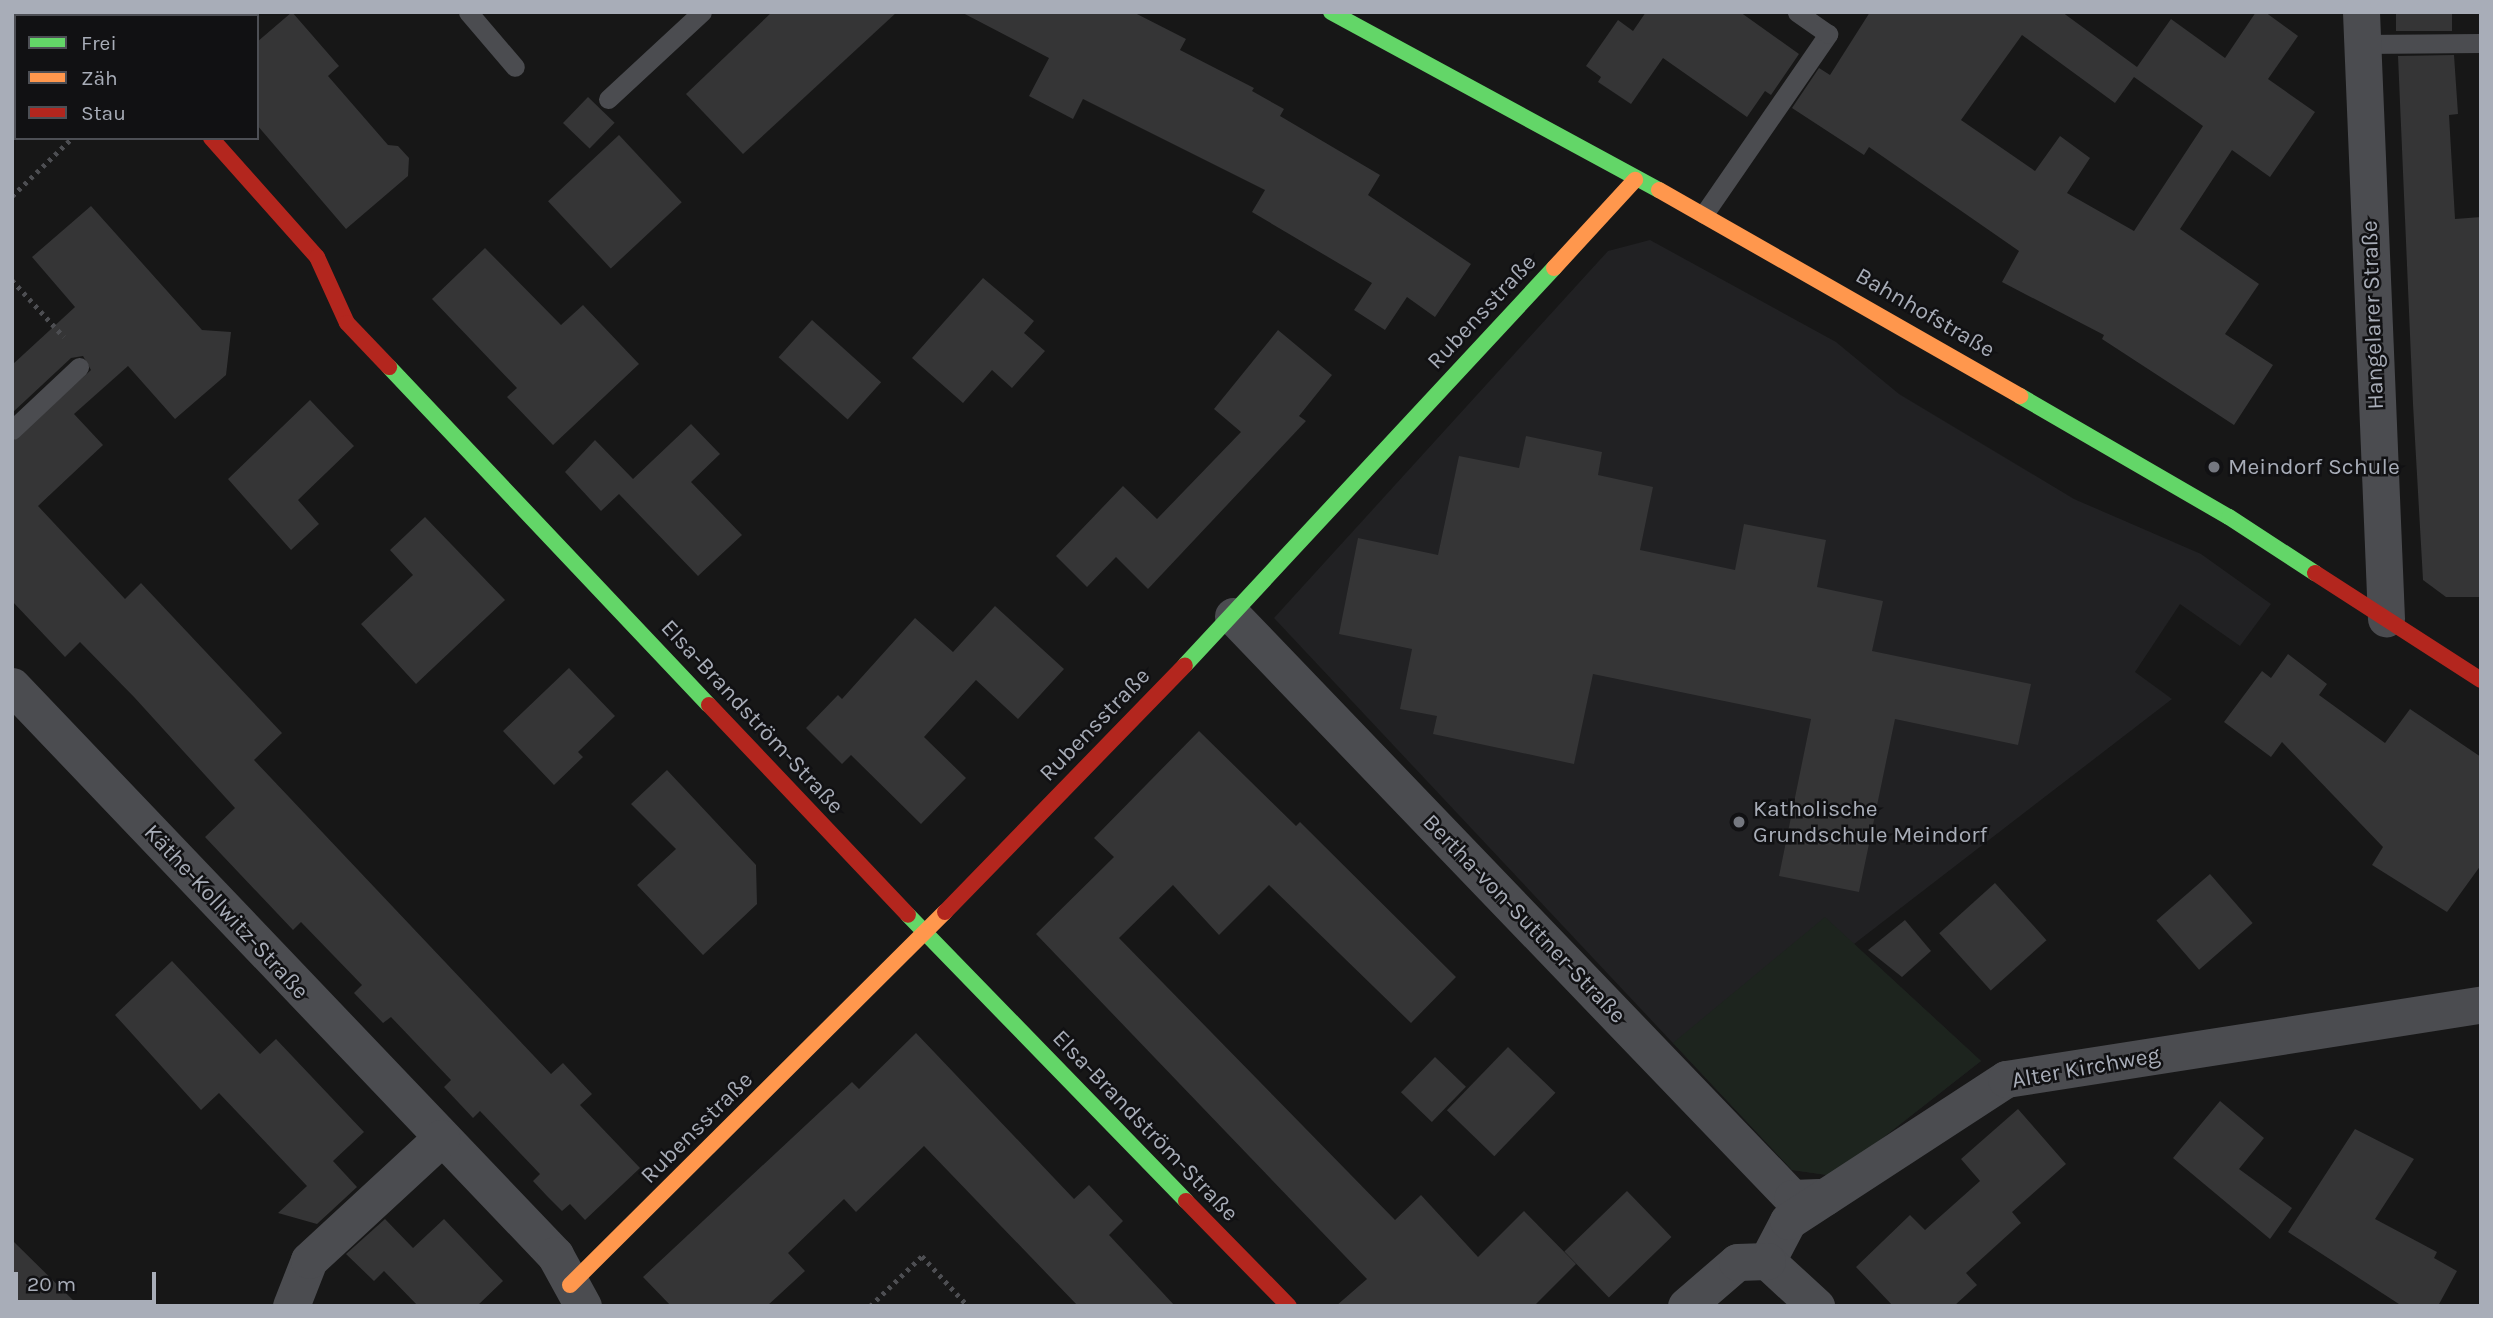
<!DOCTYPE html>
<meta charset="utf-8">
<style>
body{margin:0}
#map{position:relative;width:2493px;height:1318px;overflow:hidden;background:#171717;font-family:Karla,sans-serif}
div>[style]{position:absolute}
.built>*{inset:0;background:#212123}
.green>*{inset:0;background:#1d241e}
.building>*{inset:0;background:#353536;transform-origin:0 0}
.path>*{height:4.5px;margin-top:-2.25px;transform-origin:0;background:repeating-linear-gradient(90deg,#4d4e52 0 3.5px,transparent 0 8.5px)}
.lane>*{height:19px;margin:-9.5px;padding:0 9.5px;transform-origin:9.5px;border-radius:9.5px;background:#4b4c50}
.street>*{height:37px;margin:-18.5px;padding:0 18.5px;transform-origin:18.5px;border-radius:18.5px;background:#4b4c50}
.fast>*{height:16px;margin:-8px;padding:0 8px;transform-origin:8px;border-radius:8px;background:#63d668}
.slow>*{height:16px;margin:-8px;padding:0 8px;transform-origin:8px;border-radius:8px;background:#ff974d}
.jam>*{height:16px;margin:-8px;padding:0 8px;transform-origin:8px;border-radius:8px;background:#b3261e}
.dots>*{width:19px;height:19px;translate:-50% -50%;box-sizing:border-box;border:4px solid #111113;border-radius:50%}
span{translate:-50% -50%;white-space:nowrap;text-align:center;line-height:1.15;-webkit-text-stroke:5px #111113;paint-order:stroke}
.street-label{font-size:23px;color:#a8adb8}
.poi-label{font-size:23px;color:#a8adb8}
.left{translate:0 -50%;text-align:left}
.frame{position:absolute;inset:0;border:14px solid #a8adb8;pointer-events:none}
.legend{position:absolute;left:14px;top:14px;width:245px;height:126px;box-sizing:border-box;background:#111113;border:2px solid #4d4f55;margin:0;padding:9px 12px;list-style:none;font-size:21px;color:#a8adb8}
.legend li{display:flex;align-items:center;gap:14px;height:35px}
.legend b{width:35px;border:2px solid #4d4f55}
.scale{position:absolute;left:14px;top:1272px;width:142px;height:32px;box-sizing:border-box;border:4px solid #a8adb8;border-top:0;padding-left:9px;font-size:21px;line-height:24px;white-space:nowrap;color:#a8adb8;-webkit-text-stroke:5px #111113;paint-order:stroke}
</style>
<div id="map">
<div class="built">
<i style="clip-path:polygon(1650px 240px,1836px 342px,1899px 394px,2074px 499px,2201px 554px,2271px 604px,2240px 646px,2180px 604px,2135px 672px,2172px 699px,1854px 944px,1981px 1061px,1834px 1176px,1792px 1170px,1274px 618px,1608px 251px)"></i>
</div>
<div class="green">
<i style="clip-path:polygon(1825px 917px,1981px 1061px,1834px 1176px,1792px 1170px,1673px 1043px)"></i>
</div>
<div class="building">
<i style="clip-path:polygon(292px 12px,339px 66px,328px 76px,388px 145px,398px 146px,409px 158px,408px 176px,346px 229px,257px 125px,257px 42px)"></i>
<i style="clip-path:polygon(772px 12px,897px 12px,743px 154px,686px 94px)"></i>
<i style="clip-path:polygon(961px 12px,1133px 12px,1186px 39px,1180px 50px,1254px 88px,1252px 91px,1284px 109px,1280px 116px,1380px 175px,1368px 195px,1471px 264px,1435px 317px,1407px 297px,1385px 330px,1354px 310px,1372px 283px,1252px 212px,1265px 190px,1083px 99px,1073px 119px,1029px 96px,1049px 58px)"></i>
<i style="clip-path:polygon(1646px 12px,1740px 12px,1799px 54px,1771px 95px,1765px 91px,1747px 117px,1663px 58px,1631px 104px,1598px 82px,1601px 77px,1586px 66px,1618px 20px,1633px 31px)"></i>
<i style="clip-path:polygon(evenodd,1870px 12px,2062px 12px,2137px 67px,2171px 19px,2225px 58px,2256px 12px,2265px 12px,2298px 36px,2268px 79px,2315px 112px,2270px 177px,2232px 150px,2180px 229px,2259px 284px,2225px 334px,2273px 365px,2234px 425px,2102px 339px,2104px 335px,2002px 282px,2019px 251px,1869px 147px,1864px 155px,1792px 108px,1819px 68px,1830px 75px,1870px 12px,2022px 35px,2115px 103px,2134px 77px,2203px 126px,2134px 231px,2067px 193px,2090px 158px,2060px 136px,2035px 171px,1961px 120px,2022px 35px)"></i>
<i style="left:2396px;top:12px;width:56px;height:19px"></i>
<i style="clip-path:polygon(2454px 55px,2458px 114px,2449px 115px,2455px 219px,2481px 217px,2481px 597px,2446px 597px,2423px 580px,2413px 404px,2398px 56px)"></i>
<i style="left:588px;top:97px;width:37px;height:36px;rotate:44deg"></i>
<i style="left:619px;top:135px;width:92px;height:97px;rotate:47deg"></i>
<i style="clip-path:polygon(91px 206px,202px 330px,231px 332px,226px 375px,175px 419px,128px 366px,74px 414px,103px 445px,38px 506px,125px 599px,141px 583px,282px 733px,254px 760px,551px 1074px,563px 1063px,592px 1094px,580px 1105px,640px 1168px,585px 1220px,570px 1204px,562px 1211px,547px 1196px,533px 1181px,540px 1174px,480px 1111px,473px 1118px,444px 1087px,451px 1080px,391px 1017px,383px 1023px,354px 993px,362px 985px,301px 922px,293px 930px,205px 837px,235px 808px,134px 697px,80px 642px,65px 657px,12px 601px,12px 442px,91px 370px,83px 356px,71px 358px,12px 413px,12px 365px,75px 307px,32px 257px)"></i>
<i style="clip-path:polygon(485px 248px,561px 325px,583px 305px,639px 364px,553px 445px,507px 397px,517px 388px,432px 299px)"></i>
<i style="clip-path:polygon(983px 278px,1034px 321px,1024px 333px,1045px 351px,1012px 388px,992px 370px,963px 403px,912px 358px)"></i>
<i style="left:812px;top:320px;width:93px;height:50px;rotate:42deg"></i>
<i style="clip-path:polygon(1278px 330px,1332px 375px,1299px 416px,1306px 421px,1148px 589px,1116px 557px,1087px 587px,1056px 556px,1123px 486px,1157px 519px,1241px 432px,1214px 409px)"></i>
<i style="clip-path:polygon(310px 400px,354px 446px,298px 500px,319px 524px,291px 550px,228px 479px)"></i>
<i style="clip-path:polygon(691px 424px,720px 454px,691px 482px,742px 535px,698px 576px,619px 494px,601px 511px,565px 472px,595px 440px,633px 479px)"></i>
<i style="clip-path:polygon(1526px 436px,1602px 452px,1598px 475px,1653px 487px,1640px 550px,1735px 570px,1744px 524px,1826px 540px,1817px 587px,1883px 601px,1872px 651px,2031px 684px,2018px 745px,1895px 719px,1859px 892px,1779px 876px,1811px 719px,1593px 674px,1574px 764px,1433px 734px,1437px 716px,1400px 709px,1412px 649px,1339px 634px,1358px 538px,1438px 555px,1459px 456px,1519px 468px)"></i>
<i style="clip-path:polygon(425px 517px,505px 600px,416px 684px,361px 624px,413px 575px,390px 550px)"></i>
<i style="clip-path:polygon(995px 606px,1064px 669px,1018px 719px,976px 680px,924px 737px,966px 778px,921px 824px,851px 755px,842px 764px,806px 728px,838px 695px,842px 699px,915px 618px,953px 652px)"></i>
<i style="clip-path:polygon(2288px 654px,2327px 684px,2319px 695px,2385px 743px,2410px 709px,2481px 757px,2481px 865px,2447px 912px,2372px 865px,2383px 847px,2282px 742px,2271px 757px,2224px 722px,2262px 671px,2271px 678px)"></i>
<i style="clip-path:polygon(569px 668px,615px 716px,578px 752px,583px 757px,554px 785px,503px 731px)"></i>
<i style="clip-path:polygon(1199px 731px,1296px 826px,1300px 822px,1456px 977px,1411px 1023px,1269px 885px,1219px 935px,1173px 885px,1119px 938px,1395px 1220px,1421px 1195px,1478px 1257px,1524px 1211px,1576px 1264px,1534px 1306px,1336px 1306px,1367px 1279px,1036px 934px,1114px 857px,1094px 838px)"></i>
<i style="clip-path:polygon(667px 770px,756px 865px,757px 904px,703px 955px,637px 885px,676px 849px,631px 804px)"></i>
<i style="left:2210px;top:874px;width:65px;height:71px;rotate:49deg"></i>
<i style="left:1995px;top:883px;width:77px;height:75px;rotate:48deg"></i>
<i style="clip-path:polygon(1905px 920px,1931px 951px,1902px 977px,1868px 950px)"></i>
<i style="clip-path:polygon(172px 961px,260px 1054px,276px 1039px,364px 1132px,333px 1161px,357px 1187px,317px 1224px,278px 1213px,307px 1186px,219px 1093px,201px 1110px,115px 1015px)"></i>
<i style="clip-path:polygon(916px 1033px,1074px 1199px,1089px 1185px,1123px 1221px,1109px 1235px,1175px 1306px,1078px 1306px,924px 1146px,856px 1212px,844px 1199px,788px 1253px,805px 1271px,767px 1306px,671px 1306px,643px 1277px,852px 1082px,859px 1089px)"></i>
<i style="left:1508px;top:1047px;width:66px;height:88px;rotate:44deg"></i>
<i style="left:1435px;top:1057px;width:43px;height:49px;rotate:44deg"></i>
<i style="clip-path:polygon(2220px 1101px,2264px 1138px,2239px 1169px,2292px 1208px,2270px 1239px,2173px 1158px)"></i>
<i style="clip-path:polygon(2018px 1109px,2066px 1164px,2012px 1212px,2021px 1223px,1966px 1273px,1977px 1285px,1954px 1306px,1893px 1306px,1856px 1267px,1910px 1215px,1925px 1230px,1980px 1181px,1961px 1159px)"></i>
<i style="clip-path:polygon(2355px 1129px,2414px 1159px,2375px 1219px,2437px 1252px,2434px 1258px,2457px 1271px,2438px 1306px,2402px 1306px,2288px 1232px)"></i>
<i style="left:1627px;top:1191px;width:64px;height:87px;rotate:46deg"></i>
<i style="clip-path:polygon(385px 1219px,413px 1248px,444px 1219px,503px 1281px,477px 1306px,418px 1306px,384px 1271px,374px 1281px,346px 1254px)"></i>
<i style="clip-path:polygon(12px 1240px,79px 1306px,12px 1306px)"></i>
</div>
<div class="path">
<i style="left:209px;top:16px;width:6px;rotate:-39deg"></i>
<i style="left:12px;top:196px;width:83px;rotate:-44deg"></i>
<i style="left:12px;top:280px;width:77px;rotate:47.6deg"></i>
<i style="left:870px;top:1306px;width:72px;rotate:-43.9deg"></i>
<i style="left:922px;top:1256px;width:68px;rotate:47.4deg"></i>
</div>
<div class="lane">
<i style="left:468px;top:12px;width:72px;rotate:49.5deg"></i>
<i style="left:2362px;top:44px;width:119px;rotate:-0.5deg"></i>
<i style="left:608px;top:99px;width:128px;rotate:-42.8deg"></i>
<i style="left:1704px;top:214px;width:219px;rotate:-55.4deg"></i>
<i style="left:1828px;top:34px;width:38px;rotate:-145deg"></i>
<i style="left:12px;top:430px;width:92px;rotate:-43.2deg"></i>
</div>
<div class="street">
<i style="left:2361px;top:12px;width:607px;rotate:87.64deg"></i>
<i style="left:1233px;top:616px;width:807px;rotate:46.15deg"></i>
<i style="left:1792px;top:1198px;width:33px;rotate:-2deg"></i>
<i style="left:12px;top:686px;width:787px;rotate:46.34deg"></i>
<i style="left:555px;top:1255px;width:58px;rotate:61.2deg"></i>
<i style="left:1767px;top:1261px;width:45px;rotate:-62.3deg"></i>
<i style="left:1788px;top:1221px;width:260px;rotate:-33.1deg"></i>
<i style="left:2006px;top:1079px;width:481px;rotate:-8.9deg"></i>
<i style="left:1767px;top:1261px;width:67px;rotate:42.6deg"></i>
<i style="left:291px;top:1306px;width:49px;rotate:-68.6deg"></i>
<i style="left:309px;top:1260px;width:180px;rotate:-42.7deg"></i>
<i style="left:1686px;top:1306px;width:67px;rotate:-40.8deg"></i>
<i style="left:1737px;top:1262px;width:30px;rotate:-2deg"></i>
</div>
<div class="fast">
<i style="left:1331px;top:12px;width:373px;rotate:28.5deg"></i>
<i style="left:389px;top:367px;width:465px;rotate:46.6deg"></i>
<i style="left:2020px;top:396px;width:241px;rotate:30.1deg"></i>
<i style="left:2229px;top:517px;width:103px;rotate:33.1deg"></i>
<i style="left:1185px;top:665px;width:542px;rotate:-47.09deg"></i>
<i style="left:908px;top:915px;width:399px;rotate:45.8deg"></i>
</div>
<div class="slow">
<i style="left:12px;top:28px;width:6px;rotate:-45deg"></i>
<i style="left:1659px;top:190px;width:416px;rotate:29.7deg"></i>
<i style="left:1554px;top:268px;width:120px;rotate:-47.4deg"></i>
<i style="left:570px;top:1285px;width:529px;rotate:-44.85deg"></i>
</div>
<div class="jam">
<i style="left:211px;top:138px;width:159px;rotate:48.3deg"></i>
<i style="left:317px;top:257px;width:72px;rotate:65.6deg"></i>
<i style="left:347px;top:323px;width:61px;rotate:46.3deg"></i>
<i style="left:2315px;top:573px;width:197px;rotate:32.8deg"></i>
<i style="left:709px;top:705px;width:289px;rotate:46.5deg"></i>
<i style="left:945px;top:912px;width:344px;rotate:-45.8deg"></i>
<i style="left:1186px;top:1201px;width:147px;rotate:45.6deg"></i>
</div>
<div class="dots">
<i style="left:2214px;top:467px;background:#757880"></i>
<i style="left:1739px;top:822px;background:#757880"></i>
</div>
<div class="street-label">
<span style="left:1482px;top:312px;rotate:-47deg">Rubensstraße</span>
<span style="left:1925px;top:313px;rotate:30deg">Bahnhofstraße</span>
<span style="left:2373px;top:315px;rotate:-92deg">Hangelarer Straße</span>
<span style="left:752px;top:717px;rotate:47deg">Elsa-Brandström-Straße</span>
<span style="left:1095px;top:725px;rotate:-46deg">Rubensstraße</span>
<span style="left:226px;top:912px;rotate:47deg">Käthe-Kollwitz-Straße</span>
<span style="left:1524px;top:919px;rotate:46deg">Bertha-von-Suttner-Straße</span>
<span style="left:2086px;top:1068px;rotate:-10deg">Alter Kirchweg</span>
<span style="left:1145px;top:1126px;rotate:46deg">Elsa-Brandström-Straße</span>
<span style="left:697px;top:1128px;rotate:-45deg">Rubensstraße</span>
</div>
<div class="poi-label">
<span class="left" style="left:2228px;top:467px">Meindorf Schule</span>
<span class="left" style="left:1753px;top:822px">Katholische<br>Grundschule Meindorf</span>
</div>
<div class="frame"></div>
<ul class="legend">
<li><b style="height:9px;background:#63d668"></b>Frei</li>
<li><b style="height:9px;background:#ff974d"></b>Zäh</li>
<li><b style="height:9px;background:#b3261e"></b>Stau</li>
</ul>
<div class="scale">20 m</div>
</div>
